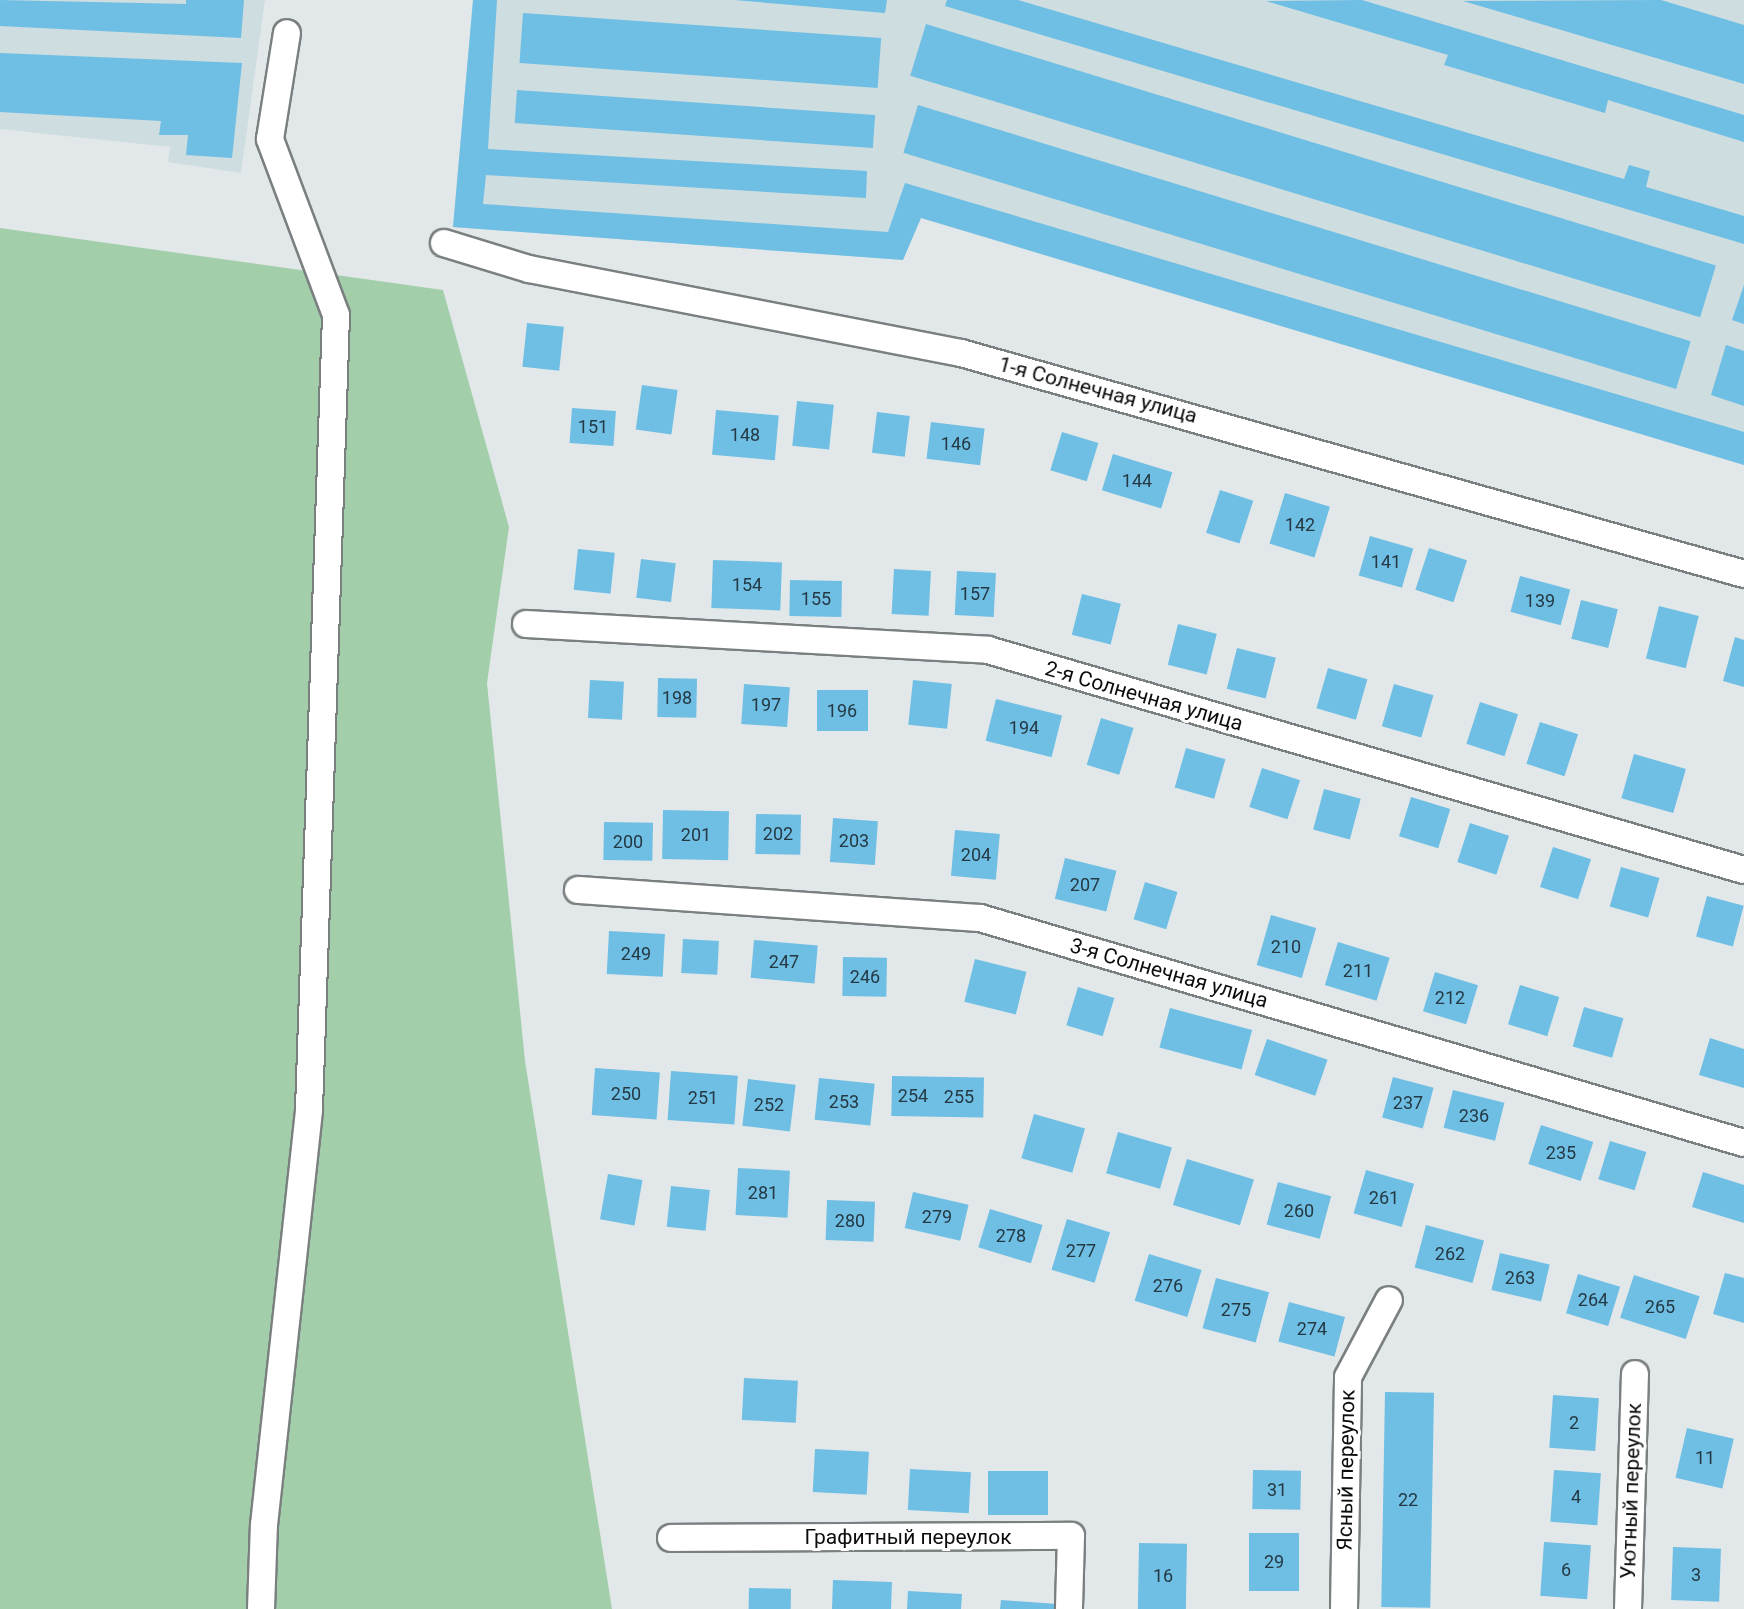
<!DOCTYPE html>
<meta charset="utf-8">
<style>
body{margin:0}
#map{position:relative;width:1744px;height:1609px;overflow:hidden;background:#e2e8e9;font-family:Roboto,sans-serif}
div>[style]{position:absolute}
.built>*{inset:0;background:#cedddf}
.green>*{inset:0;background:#a3ceaa}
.building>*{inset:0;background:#6fbee4;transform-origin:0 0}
.roads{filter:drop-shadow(2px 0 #7a7f80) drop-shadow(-2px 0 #7a7f80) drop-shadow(0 2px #7a7f80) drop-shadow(0 -2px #7a7f80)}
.street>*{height:26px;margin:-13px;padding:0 13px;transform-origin:13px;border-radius:13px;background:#fff}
span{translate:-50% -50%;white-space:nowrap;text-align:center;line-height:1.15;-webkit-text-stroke:6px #fff;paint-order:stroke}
.number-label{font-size:18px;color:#243943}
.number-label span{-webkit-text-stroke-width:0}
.street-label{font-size:21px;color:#0b0d0d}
</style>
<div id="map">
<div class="built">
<i style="clip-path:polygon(0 0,265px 0,241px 173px,168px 162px,170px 147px,0 129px)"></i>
<i style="clip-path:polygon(473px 0,1744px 0,1744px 465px,921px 218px,903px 260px,453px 227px)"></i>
</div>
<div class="green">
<i style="clip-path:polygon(0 228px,443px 290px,509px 527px,487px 683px,525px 1061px,612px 1609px,0 1609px)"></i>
</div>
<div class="building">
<i style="clip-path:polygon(0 0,186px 4px,186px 0,244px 0,241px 38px,0 26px)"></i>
<i style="clip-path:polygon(473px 0,497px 0,488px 149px,867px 171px,866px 198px,486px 175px,483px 204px,888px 232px,905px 183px,1744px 432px,1744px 465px,921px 218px,903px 260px,453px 227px)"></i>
<i style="clip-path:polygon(734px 0,887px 0,885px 13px)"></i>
<i style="clip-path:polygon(947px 0,1018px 0,1624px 179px,1629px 165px,1650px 171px,1646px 187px,1744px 216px,1744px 244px,945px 6px)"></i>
<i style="clip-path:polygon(1362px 0,1744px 115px,1744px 142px,1608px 100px,1605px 113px,1444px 65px,1448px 55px,1266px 1px)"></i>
<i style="clip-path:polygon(1661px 0,1744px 25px,1744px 84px,1463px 1px)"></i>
<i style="left:523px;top:13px;width:359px;height:50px;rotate:4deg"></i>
<i style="left:926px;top:24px;width:826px;height:54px;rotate:17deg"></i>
<i style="clip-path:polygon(0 53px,242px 63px,232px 158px,186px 155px,188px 135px,159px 135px,161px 121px,0 112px)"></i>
<i style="left:517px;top:90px;width:359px;height:33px;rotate:4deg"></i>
<i style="left:918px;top:105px;width:808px;height:50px;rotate:17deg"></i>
<i style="clip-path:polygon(1744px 285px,1744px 324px,1732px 320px)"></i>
<i style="left:527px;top:323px;width:37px;height:44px;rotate:6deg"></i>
<i style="clip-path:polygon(1726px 345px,1744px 351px,1744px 406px,1711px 395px)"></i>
<i style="left:642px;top:385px;width:36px;height:45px;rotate:8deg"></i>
<i style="left:797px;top:401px;width:37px;height:45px;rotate:6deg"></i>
<i style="left:572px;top:408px;width:44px;height:35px;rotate:4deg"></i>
<i style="left:716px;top:410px;width:63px;height:45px;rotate:5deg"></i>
<i style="left:877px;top:412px;width:33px;height:41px;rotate:7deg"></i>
<i style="left:931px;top:422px;width:54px;height:37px;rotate:7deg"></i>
<i style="left:1062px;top:432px;width:38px;height:40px;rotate:17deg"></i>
<i style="left:1113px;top:454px;width:62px;height:38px;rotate:17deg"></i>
<i style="left:1220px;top:490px;width:35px;height:45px;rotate:18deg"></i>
<i style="left:1285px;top:493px;width:47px;height:53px;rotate:17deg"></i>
<i style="left:1370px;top:536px;width:45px;height:41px;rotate:16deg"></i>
<i style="left:1429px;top:548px;width:40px;height:44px;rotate:18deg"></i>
<i style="left:578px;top:549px;width:37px;height:41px;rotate:6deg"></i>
<i style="left:641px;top:559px;width:35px;height:39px;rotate:7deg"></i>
<i style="left:713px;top:560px;width:69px;height:48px;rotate:2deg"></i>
<i style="left:894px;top:569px;width:37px;height:45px;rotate:3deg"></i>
<i style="left:957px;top:571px;width:39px;height:44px;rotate:3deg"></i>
<i style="left:1520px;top:576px;width:52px;height:37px;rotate:15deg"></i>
<i style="left:790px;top:580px;width:52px;height:36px;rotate:1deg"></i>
<i style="left:1082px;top:594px;width:40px;height:42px;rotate:14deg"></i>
<i style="left:1581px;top:600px;width:38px;height:40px;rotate:14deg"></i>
<i style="left:1659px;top:606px;width:41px;height:54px;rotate:14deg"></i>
<i style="left:1178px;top:624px;width:40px;height:42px;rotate:14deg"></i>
<i style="clip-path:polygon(1735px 637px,1744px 640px,1744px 687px,1723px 681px)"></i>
<i style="left:1237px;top:648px;width:40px;height:42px;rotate:14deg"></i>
<i style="left:1328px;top:668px;width:41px;height:42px;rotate:16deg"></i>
<i style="left:658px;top:678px;width:39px;height:39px;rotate:1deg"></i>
<i style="left:590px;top:680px;width:34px;height:38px;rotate:3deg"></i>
<i style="left:913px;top:680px;width:39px;height:45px;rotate:6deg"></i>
<i style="left:744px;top:684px;width:46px;height:40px;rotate:4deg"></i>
<i style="left:1394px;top:684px;width:41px;height:44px;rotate:16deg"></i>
<i style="left:817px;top:690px;width:51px;height:41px"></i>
<i style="left:996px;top:699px;width:68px;height:43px;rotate:14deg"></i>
<i style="left:1480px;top:702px;width:40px;height:44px;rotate:18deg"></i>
<i style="left:1101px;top:718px;width:34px;height:49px;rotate:17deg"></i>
<i style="left:1540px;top:722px;width:40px;height:44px;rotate:18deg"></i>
<i style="left:1186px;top:748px;width:41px;height:41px;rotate:16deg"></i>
<i style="left:1634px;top:754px;width:54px;height:46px;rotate:16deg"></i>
<i style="left:1262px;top:768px;width:40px;height:41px;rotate:18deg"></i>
<i style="left:1324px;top:789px;width:38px;height:42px;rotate:15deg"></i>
<i style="left:1411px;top:797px;width:41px;height:41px;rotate:17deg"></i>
<i style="left:663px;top:810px;width:66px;height:49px;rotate:1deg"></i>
<i style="left:756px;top:814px;width:45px;height:40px;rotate:1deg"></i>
<i style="left:833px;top:818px;width:45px;height:44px;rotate:4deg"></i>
<i style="left:604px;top:822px;width:49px;height:38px;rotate:1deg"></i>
<i style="left:1470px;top:823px;width:41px;height:41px;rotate:18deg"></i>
<i style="left:955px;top:830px;width:45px;height:46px;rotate:5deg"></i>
<i style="left:1553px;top:847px;width:40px;height:42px;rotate:18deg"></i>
<i style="left:1065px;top:858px;width:53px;height:42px;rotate:14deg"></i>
<i style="left:1621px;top:867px;width:40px;height:41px;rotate:16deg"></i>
<i style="left:1145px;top:882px;width:34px;height:39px;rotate:17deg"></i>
<i style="left:1707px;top:896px;width:38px;height:42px;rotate:15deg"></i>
<i style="left:1271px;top:915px;width:47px;height:52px;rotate:16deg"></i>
<i style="left:609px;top:931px;width:56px;height:43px;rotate:3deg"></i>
<i style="left:683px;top:939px;width:36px;height:34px;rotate:3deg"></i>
<i style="left:754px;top:940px;width:64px;height:38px;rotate:5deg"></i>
<i style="left:1338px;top:942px;width:54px;height:45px;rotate:17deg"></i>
<i style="left:843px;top:957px;width:44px;height:39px;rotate:1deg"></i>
<i style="left:975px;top:959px;width:53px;height:44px;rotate:14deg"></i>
<i style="left:1435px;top:972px;width:45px;height:41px;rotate:17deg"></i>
<i style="left:1520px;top:985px;width:41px;height:41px;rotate:17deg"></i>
<i style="left:1078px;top:987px;width:38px;height:40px;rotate:17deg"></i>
<i style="left:1584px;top:1007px;width:41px;height:41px;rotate:16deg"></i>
<i style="left:1170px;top:1008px;width:85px;height:41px;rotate:15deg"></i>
<i style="clip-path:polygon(1710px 1038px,1744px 1049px,1744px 1088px,1699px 1075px)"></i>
<i style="left:1267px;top:1039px;width:64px;height:38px;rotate:19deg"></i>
<i style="left:595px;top:1068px;width:65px;height:47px;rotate:4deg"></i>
<i style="left:671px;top:1071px;width:67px;height:49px;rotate:4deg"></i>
<i style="left:892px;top:1076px;width:92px;height:40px;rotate:1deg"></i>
<i style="left:1393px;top:1077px;width:42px;height:42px;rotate:15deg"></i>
<i style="left:819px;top:1078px;width:56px;height:42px;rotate:6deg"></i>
<i style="left:748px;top:1079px;width:48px;height:47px;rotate:7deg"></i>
<i style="left:1453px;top:1090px;width:53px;height:39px;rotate:14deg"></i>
<i style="left:1034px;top:1114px;width:53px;height:46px;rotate:16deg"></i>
<i style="left:1541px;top:1125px;width:55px;height:41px;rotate:18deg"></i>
<i style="left:1118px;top:1132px;width:56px;height:43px;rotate:16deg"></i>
<i style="left:1610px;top:1141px;width:38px;height:40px;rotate:17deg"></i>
<i style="left:1187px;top:1159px;width:70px;height:48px;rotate:17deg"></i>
<i style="left:738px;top:1168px;width:52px;height:47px;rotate:3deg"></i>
<i style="left:1366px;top:1170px;width:50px;height:45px;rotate:16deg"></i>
<i style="clip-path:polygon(1703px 1172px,1744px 1185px,1744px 1223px,1692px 1207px)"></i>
<i style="left:608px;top:1174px;width:35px;height:46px;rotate:10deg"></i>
<i style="left:1278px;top:1182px;width:55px;height:44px;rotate:15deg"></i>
<i style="left:671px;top:1186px;width:39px;height:41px;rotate:6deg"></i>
<i style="left:913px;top:1192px;width:57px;height:37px;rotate:13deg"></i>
<i style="left:827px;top:1200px;width:48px;height:40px;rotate:2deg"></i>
<i style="left:990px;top:1209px;width:55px;height:40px;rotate:17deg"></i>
<i style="left:1067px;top:1219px;width:45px;height:53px;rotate:17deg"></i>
<i style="left:1426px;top:1225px;width:60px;height:44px;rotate:15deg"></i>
<i style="left:1500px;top:1253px;width:51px;height:38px;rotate:13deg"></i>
<i style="left:1149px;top:1254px;width:55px;height:49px;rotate:17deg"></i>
<i style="clip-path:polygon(1725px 1273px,1744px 1278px,1744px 1323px,1713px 1314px)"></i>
<i style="left:1578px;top:1274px;width:44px;height:41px;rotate:17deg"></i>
<i style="left:1634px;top:1275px;width:69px;height:45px;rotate:18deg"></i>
<i style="left:1216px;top:1278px;width:55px;height:52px;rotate:15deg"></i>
<i style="left:1289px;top:1302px;width:58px;height:41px;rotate:15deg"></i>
<i style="left:744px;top:1378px;width:54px;height:42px;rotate:3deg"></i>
<i style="left:1385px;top:1392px;width:49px;height:215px;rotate:1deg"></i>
<i style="left:1553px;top:1395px;width:46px;height:53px;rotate:4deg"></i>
<i style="left:1687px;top:1428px;width:48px;height:51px;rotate:13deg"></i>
<i style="left:815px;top:1449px;width:54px;height:43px;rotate:3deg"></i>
<i style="left:910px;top:1469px;width:61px;height:41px;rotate:3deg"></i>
<i style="left:1253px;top:1470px;width:48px;height:39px;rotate:1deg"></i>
<i style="left:1554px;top:1470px;width:47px;height:52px;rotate:4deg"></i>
<i style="left:988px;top:1471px;width:60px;height:44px"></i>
<i style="left:1249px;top:1533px;width:50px;height:58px"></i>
<i style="left:1544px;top:1542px;width:47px;height:54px;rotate:4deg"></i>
<i style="left:1139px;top:1543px;width:48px;height:66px;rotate:1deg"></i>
<i style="left:1673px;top:1547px;width:48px;height:53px;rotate:2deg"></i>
<i style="left:833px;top:1580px;width:59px;height:29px;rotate:2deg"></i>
<i style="left:749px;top:1588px;width:42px;height:21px;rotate:1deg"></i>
<i style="clip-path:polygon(908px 1591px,962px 1594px,961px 1609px,907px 1609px)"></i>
<i style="clip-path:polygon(1001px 1600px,1057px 1604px,1057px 1609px,1000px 1609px)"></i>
</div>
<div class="roads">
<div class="street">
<i style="left:444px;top:243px;width:89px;rotate:17deg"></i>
<i style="left:529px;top:269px;width:440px;rotate:11deg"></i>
<i style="left:961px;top:353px;width:814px;rotate:15.76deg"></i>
<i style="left:526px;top:624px;width:463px;rotate:3.2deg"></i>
<i style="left:988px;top:650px;width:787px;rotate:16.23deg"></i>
<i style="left:578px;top:890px;width:403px;rotate:4deg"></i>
<i style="left:980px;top:918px;width:796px;rotate:16.41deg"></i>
<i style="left:671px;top:1538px;width:400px;rotate:-0.3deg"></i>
<i style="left:1071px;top:1536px;width:73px;rotate:91.6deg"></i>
<i style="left:261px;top:1609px;width:84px;rotate:-88deg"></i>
<i style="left:264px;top:1525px;width:418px;rotate:-83.8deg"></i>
<i style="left:309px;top:1109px;width:794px;rotate:-88.05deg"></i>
<i style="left:336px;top:315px;width:188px;rotate:-110.6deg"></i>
<i style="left:270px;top:139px;width:107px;rotate:-80.9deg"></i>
<i style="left:1344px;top:1609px;width:232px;rotate:-89deg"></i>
<i style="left:1348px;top:1377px;width:87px;rotate:-62deg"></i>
<i style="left:1628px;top:1609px;width:235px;rotate:-88.3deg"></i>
</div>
</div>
<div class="number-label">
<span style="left:593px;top:427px">151</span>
<span style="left:745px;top:435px">148</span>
<span style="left:956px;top:444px">146</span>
<span style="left:1137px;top:481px">144</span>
<span style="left:1300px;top:525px">142</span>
<span style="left:1386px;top:562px">141</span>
<span style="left:747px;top:585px">154</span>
<span style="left:975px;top:594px">157</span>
<span style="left:816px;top:599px">155</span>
<span style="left:1540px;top:601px">139</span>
<span style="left:677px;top:698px">198</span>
<span style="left:766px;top:705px">197</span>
<span style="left:842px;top:711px">196</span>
<span style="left:1024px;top:728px">194</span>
<span style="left:778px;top:834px">202</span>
<span style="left:696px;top:835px">201</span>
<span style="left:854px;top:841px">203</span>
<span style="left:628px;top:842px">200</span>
<span style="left:976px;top:855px">204</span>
<span style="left:1085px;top:885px">207</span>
<span style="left:1286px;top:947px">210</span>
<span style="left:636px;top:954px">249</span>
<span style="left:784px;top:962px">247</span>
<span style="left:1358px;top:971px">211</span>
<span style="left:865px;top:977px">246</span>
<span style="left:1450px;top:998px">212</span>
<span style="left:626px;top:1094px">250</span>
<span style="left:913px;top:1096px">254</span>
<span style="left:959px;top:1097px">255</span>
<span style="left:703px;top:1098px">251</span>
<span style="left:844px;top:1102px">253</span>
<span style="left:1408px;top:1103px">237</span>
<span style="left:769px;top:1105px">252</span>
<span style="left:1474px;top:1116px">236</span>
<span style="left:1561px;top:1153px">235</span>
<span style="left:763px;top:1193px">281</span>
<span style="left:1384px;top:1198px">261</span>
<span style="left:1299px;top:1211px">260</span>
<span style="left:937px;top:1217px">279</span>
<span style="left:850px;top:1221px">280</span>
<span style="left:1011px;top:1236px">278</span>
<span style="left:1081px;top:1251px">277</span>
<span style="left:1450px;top:1254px">262</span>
<span style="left:1520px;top:1278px">263</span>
<span style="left:1168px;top:1286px">276</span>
<span style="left:1593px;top:1300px">264</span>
<span style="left:1660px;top:1307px">265</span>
<span style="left:1236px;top:1310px">275</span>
<span style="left:1312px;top:1329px">274</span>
<span style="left:1574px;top:1423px">2</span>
<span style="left:1705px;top:1458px">11</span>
<span style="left:1277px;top:1490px">31</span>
<span style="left:1576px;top:1497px">4</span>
<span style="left:1408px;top:1500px">22</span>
<span style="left:1274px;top:1562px">29</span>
<span style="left:1566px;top:1570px">6</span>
<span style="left:1696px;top:1575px">3</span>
<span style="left:1163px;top:1576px">16</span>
</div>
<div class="street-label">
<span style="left:1098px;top:390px;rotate:15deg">1-я Солнечная улица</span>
<span style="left:1144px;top:696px;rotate:16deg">2-я Солнечная улица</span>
<span style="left:1169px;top:973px;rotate:16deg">3-я Солнечная улица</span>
<span style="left:1346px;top:1470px;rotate:-89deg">Ясный переулок</span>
<span style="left:1631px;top:1491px;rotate:-88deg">Уютный переулок</span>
<span style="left:908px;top:1537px">Графитный переулок</span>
</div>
</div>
